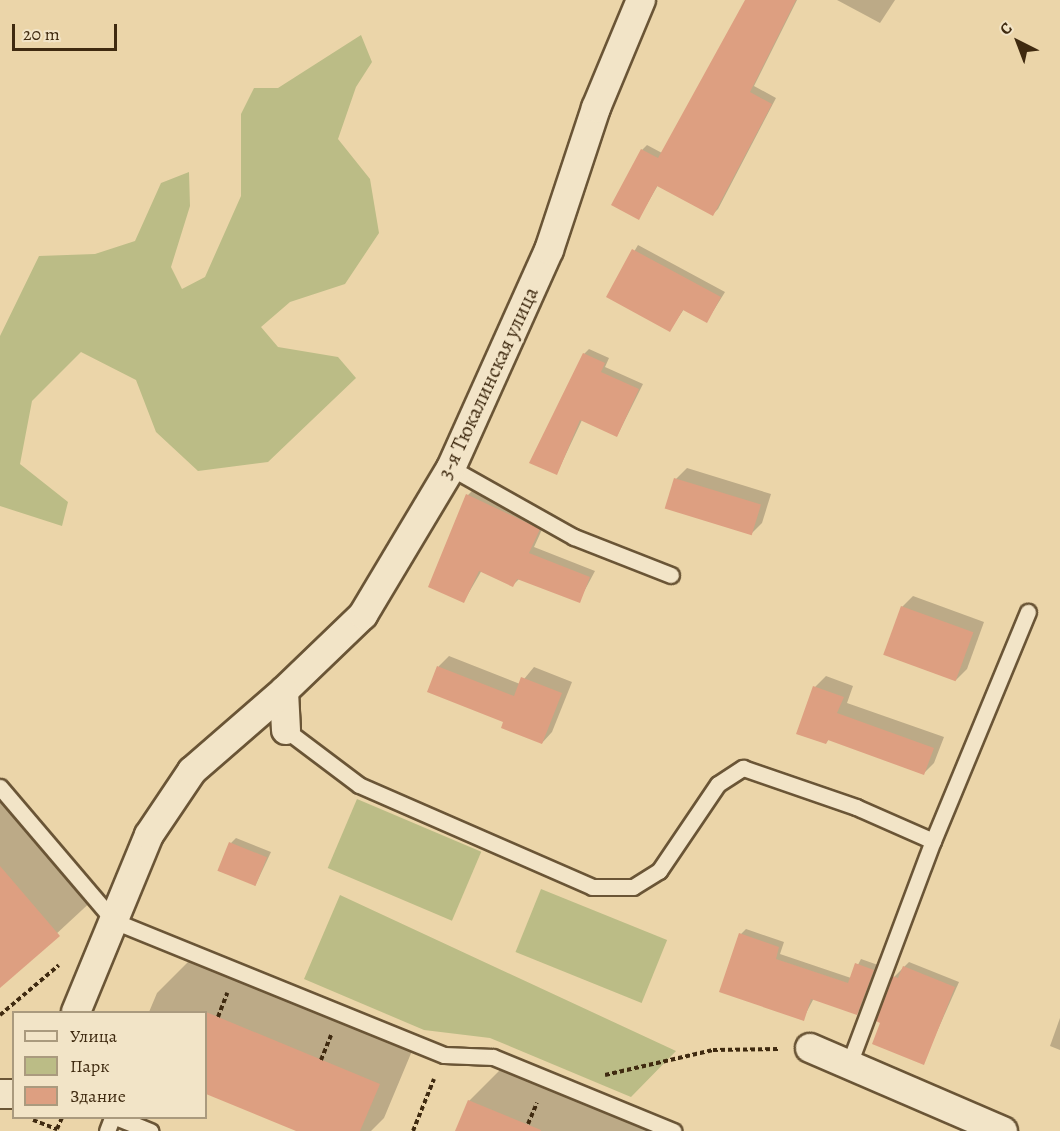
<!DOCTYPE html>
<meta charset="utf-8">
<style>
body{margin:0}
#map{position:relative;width:1060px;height:1131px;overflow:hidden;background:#ebd5a9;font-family:Alegreya,serif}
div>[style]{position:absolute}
.green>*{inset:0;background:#bbbc86;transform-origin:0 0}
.shadow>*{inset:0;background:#0003}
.building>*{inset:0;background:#dd9f81;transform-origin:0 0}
.path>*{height:4px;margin-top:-2px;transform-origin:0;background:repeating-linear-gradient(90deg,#3f2a10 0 4.5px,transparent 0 7.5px)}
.roads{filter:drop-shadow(2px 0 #6a5536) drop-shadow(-2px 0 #6a5536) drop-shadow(0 2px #6a5536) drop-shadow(0 -2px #6a5536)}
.lane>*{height:15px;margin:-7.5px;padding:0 7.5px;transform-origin:7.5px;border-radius:7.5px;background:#f2e4c7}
.street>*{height:28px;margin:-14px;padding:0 14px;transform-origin:14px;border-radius:14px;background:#f2e4c7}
span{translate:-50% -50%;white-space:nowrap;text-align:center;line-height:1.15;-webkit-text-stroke:5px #f2e4c7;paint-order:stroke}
.street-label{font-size:21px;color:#3f2a10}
.legend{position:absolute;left:12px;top:1011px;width:195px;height:108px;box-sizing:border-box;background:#f2e4c7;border:2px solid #aa9a7e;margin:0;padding:8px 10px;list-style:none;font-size:18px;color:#3f2a10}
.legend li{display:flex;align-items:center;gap:12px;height:30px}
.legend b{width:30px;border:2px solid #aa9a7e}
.north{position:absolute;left:988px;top:12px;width:60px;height:60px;-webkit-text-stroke:4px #f2e4c7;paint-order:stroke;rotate:318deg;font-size:16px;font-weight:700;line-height:24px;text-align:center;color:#3f2a10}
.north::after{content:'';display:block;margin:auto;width:21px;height:27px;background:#3f2a10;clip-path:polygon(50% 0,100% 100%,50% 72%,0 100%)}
.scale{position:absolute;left:12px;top:24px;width:105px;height:27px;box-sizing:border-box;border:3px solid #3f2a10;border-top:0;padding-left:8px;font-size:18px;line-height:21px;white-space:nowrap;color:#3f2a10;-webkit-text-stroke:4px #f2e4c7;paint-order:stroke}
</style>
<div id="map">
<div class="green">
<div style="clip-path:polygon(361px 35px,372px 62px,356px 87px,338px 139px,370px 179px,379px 233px,345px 284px,290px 302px,261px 327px,278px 347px,338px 357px,356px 378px,268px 462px,198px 471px,156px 432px,136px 380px,81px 352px,32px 401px,20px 464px,68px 502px,62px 526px,0 506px,0 336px,39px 256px,95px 254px,135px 241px,161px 183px,189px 172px,190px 206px,171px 267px,182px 289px,205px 277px,241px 196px,241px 114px,254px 88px,278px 88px)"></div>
<div style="left:357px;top:799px;width:135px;height:75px;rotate:23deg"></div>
<div style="left:541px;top:889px;width:136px;height:68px;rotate:22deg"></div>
<div style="clip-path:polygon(340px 895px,676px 1051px,631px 1097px,490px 1038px,424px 1030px,304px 979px)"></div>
</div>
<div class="shadow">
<div style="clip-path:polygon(764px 0,797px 0,754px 86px,776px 98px,718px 209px,713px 214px,658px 185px,639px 218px,642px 150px,647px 145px,662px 153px)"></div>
<div style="clip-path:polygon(837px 0,895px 0,880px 23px)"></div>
<div style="clip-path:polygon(638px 245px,725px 292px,707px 321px,684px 309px,670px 330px,608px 296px)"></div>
<div style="clip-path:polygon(589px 349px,609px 358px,605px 367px,643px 384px,617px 436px,582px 420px,557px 473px,584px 354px)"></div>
<div style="clip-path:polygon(687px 468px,771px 494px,762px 523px,751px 534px,676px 479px)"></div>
<div style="clip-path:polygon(474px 489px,545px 523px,534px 547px,595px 571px,579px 601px,520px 578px,513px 585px,482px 570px,464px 601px,468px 495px)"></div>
<div style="clip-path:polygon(913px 596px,984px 622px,967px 669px,956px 680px,902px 607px)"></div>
<div style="clip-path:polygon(449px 656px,520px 684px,534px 667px,572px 682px,552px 732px,542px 743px,505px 721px,429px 691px,439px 666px)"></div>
<div style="clip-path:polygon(826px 676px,853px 686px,847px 703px,944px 737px,934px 763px,923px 774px,829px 739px,826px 743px,815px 687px)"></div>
<div style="clip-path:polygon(0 788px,95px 898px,0 986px)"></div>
<div style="clip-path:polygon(236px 838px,271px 852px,255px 886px,231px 843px)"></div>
<div style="clip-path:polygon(746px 929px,784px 942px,780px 954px,851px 978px,861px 959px,878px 965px,862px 1008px,857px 1013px,814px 998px,803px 1019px,741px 934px)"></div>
<div style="clip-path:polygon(190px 960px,412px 1051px,384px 1118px,371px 1131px,300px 1131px,206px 1092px,206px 1012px,149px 1012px,157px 993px)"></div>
<div style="clip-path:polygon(909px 962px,959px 982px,923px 1063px,882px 1022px,894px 977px)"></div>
<div style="clip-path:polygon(1060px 1018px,1060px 1050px,1050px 1046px)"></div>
<div style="clip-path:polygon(502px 1068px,656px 1131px,457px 1131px,469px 1101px)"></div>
</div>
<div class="building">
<div style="clip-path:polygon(745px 0,796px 0,750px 92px,772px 104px,713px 216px,657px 186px,639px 220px,611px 205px,641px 149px,658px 158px)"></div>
<div style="clip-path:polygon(632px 249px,721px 297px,707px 323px,683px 310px,670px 332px,606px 297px)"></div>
<div style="clip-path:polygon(583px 353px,605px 363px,601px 372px,639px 389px,617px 437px,580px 420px,557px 475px,529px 463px)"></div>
<div style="left:674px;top:478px;width:91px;height:32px;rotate:17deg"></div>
<div style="clip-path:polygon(466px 494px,540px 529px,529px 553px,590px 577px,580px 603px,517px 579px,513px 587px,479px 571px,464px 603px,428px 587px)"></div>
<div style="left:901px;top:606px;width:77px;height:52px;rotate:20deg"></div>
<div style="clip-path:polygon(437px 666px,514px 696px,521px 677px,562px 693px,542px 744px,501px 728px,503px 722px,427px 692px)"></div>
<div style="clip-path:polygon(813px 686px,844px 697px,837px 713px,934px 748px,924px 775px,828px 740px,826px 744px,796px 734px)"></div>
<div style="left:229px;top:842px;width:41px;height:31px;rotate:22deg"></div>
<div style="clip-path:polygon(0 866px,60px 936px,0 988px)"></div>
<div style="clip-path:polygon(739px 933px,779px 947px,776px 959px,848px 983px,855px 963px,874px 970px,857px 1015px,811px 999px,804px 1021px,719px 992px)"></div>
<div style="clip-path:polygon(903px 966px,955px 987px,924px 1065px,872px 1044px,880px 1023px,876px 1021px,892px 976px,898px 978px)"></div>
<div style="clip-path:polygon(206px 1012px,380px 1084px,360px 1131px,296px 1131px,206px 1094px)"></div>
<div style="clip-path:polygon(468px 1100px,541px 1130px,541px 1131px,455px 1131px)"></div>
</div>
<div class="path">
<div style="left:0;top:1015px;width:77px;rotate:-40.3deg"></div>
<div style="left:218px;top:1017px;width:26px;rotate:-69deg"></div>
<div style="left:321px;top:1060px;width:27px;rotate:-68deg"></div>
<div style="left:605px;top:1075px;width:111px;rotate:-13deg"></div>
<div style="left:713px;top:1050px;width:65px;rotate:-0.9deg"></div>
<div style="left:33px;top:1120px;width:26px;rotate:21deg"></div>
<div style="left:57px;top:1129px;width:12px;rotate:-66deg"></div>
<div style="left:528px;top:1124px;width:23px;rotate:-67deg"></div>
<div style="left:413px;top:1131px;width:56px;rotate:-68deg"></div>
</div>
<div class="roads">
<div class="lane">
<div style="left:451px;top:468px;width:141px;rotate:29.3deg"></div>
<div style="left:574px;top:537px;width:104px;rotate:21.4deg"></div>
<div style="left:286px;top:730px;width:91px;rotate:37deg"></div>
<div style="left:359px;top:785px;width:254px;rotate:23.6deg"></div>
<div style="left:592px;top:887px;width:41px"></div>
<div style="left:633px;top:887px;width:31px;rotate:-32deg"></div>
<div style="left:659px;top:871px;width:105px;rotate:-55.9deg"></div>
<div style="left:718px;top:784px;width:30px;rotate:-33deg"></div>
<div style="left:743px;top:768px;width:120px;rotate:19deg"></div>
<div style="left:856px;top:807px;width:84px;rotate:23.8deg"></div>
<div style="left:0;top:787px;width:176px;rotate:49.6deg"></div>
<div style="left:114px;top:921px;width:356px;rotate:22.1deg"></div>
<div style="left:444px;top:1055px;width:49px;rotate:2.3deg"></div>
<div style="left:493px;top:1057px;width:195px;rotate:22.3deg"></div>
<div style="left:849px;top:1064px;width:238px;rotate:-69.4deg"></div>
<div style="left:933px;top:841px;width:248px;rotate:-67.5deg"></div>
<div style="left:118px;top:1118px;width:35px;rotate:22deg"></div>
<div style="left:107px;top:1131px;width:14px;rotate:-69deg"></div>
</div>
<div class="street">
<div style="left:286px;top:730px;width:39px;rotate:-93deg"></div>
<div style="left:284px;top:691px;width:110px;rotate:-43.9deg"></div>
<div style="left:363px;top:615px;width:171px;rotate:-59.1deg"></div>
<div style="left:451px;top:468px;width:239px;rotate:-65.8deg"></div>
<div style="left:549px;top:250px;width:150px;rotate:-71.7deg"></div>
<div style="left:596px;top:108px;width:117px;rotate:-67.4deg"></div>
<div style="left:76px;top:1012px;width:191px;rotate:-67.6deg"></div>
<div style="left:149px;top:835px;width:77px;rotate:-56.1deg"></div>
<div style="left:192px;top:771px;width:122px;rotate:-41deg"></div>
<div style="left:810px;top:1048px;width:210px;rotate:23.3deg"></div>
<div style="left:0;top:1094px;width:14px"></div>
</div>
</div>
<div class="street-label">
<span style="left:488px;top:383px;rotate:-65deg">3-я Тюкалинская улица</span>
</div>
<ul class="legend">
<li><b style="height:8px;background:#f2e4c7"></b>Улица</li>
<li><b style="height:16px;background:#bbbc86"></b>Парк</li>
<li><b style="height:16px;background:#dd9f81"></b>Здание</li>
</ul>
<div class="north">С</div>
<div class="scale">20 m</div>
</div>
